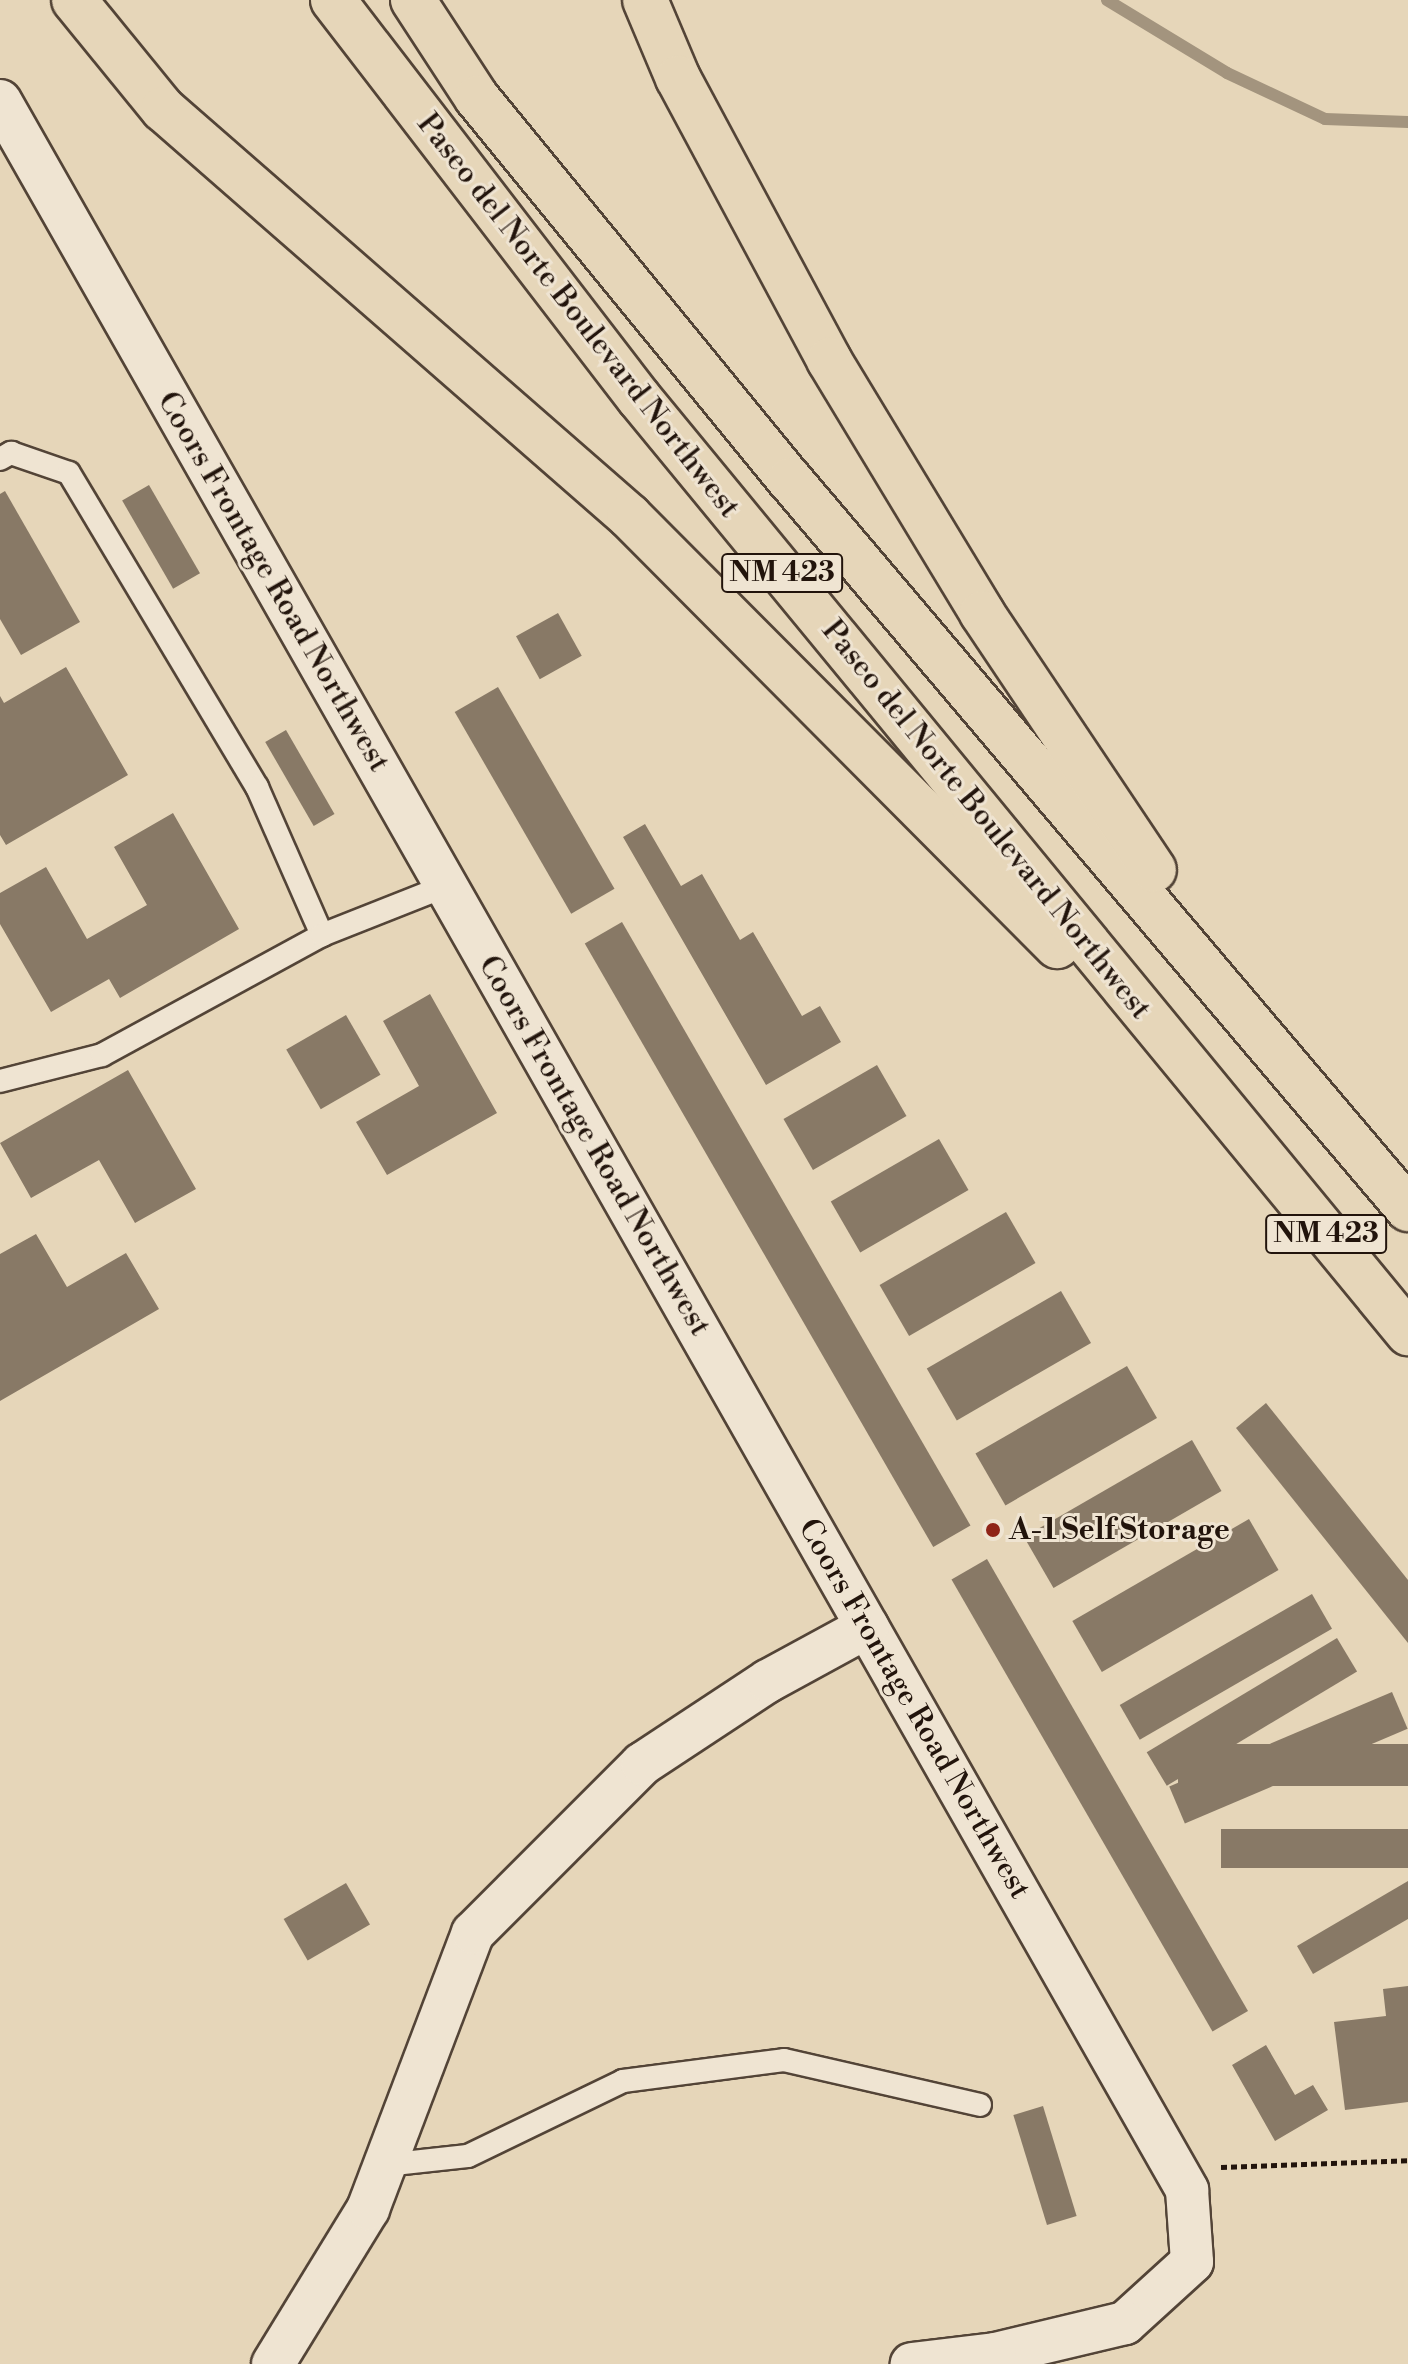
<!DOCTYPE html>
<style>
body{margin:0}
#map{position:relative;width:1408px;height:2364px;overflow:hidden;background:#e6d6b9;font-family:"Libre Bodoni",serif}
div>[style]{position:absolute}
.stream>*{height:12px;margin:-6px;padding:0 6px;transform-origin:6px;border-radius:6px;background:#a3947e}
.building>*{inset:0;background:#887966;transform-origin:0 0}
.path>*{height:5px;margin-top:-2.5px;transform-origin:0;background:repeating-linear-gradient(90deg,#22140c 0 6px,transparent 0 10px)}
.roads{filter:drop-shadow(2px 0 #534437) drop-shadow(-2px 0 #534437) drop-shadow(0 2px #534437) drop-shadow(0 -2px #534437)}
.service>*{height:22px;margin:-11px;padding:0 11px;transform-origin:11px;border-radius:11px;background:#efe4d2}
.minor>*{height:42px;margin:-21px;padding:0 21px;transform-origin:21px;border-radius:21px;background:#efe4d2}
.motorway>*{height:44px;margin:-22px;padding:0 22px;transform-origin:22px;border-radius:22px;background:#e6d6b9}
.dots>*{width:22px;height:22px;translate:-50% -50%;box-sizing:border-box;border:4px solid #efe4d2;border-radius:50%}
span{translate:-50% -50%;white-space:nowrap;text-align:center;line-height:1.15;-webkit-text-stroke:6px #efe4d2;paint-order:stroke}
.shield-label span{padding:2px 6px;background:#efe4d2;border:2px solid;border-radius:6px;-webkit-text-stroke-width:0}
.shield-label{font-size:28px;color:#22140c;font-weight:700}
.street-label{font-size:30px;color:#22140c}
.poi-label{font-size:30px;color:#22140c;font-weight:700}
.left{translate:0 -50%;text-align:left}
</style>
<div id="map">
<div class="stream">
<div style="left:1107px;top:0;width:140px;rotate:31.3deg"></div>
<div style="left:1227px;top:73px;width:108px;rotate:25.1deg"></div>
<div style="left:1325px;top:119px;width:83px;rotate:2.1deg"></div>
</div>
<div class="building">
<div style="left:149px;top:485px;width:102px;height:31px;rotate:60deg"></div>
<div style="clip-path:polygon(5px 491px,80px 622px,21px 655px,0 619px,0 494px)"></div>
<div style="left:558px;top:613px;width:49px;height:48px;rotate:61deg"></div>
<div style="clip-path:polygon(66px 667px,128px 775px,6px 845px,0 835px,0 696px,4px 703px)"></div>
<div style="left:498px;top:687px;width:233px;height:50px;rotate:60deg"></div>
<div style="left:286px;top:730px;width:97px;height:24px;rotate:60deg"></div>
<div style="clip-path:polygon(173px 813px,239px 929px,120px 998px,109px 979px,51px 1012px,0 924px,0 893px,46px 867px,87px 939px,147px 905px,114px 847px)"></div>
<div style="clip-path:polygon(645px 824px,681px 886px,702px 874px,740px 940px,753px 932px,802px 1016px,820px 1006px,841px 1042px,766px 1085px,623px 837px)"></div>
<div style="left:622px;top:922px;width:697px;height:43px;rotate:60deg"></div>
<div style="clip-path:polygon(430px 994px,497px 1113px,387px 1175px,356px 1122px,419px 1086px,383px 1021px)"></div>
<div style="left:346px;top:1015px;width:69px;height:69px;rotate:60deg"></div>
<div style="left:877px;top:1065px;width:59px;height:108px;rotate:60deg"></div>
<div style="clip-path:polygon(128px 1070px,196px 1189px,135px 1223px,99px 1160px,31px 1198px,0 1143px)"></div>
<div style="left:939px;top:1139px;width:59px;height:125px;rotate:60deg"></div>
<div style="left:1006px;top:1212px;width:59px;height:146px;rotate:60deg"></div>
<div style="clip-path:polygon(36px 1234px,67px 1287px,126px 1253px,159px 1309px,0 1401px,0 1254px)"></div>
<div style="left:1061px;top:1291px;width:60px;height:155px;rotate:60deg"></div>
<div style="left:1127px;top:1366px;width:60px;height:175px;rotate:60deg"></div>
<div style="clip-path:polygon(1266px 1403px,1408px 1580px,1408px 1643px,1236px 1428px)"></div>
<div style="left:1192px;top:1440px;width:59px;height:194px;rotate:60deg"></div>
<div style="left:1249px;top:1519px;width:59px;height:204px;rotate:60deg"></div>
<div style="left:987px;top:1559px;width:522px;height:41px;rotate:60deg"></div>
<div style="left:1312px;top:1594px;width:40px;height:222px;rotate:60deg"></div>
<div style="left:1337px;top:1638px;width:39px;height:222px;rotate:59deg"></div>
<div style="left:1392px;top:1692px;width:40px;height:242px;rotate:67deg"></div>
<div style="left:1408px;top:1744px;width:42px;height:230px;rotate:90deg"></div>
<div style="left:1408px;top:1829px;width:39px;height:187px;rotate:90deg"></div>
<div style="clip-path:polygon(1408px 1881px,1408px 1919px,1313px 1974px,1297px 1946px)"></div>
<div style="left:346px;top:1883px;width:48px;height:72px;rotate:60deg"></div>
<div style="clip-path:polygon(1408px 1986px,1408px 2102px,1345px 2110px,1334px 2022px,1386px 2016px,1383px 1989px)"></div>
<div style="clip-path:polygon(1266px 2045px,1295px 2095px,1313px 2085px,1328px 2110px,1275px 2141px,1232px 2065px)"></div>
<div style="left:1043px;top:2106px;width:115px;height:31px;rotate:73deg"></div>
</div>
<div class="path">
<div style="left:1221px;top:2167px;width:187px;rotate:-2.1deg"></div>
</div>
<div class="roads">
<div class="service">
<div style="left:0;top:459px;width:13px;rotate:-29deg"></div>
<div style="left:11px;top:453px;width:61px;rotate:19deg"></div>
<div style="left:69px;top:473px;width:366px;rotate:59.1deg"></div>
<div style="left:257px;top:787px;width:162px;rotate:66.3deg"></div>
<div style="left:0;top:1081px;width:105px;rotate:-14.3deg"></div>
<div style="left:102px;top:1055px;width:251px;rotate:-28.6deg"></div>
<div style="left:322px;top:935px;width:133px;rotate:-21.6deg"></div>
<div style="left:385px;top:2165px;width:83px;rotate:-6.2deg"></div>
<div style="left:468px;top:2156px;width:172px;rotate:-25.8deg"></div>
<div style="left:623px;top:2081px;width:162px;rotate:-7.4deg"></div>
<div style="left:784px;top:2060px;width:201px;rotate:12.9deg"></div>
</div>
<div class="minor">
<div style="left:0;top:101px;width:2403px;rotate:60.39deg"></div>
<div style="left:1187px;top:2190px;width:72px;rotate:86deg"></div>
<div style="left:1192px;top:2262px;width:91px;rotate:137.7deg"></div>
<div style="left:1125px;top:2323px;width:134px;rotate:166.6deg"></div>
<div style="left:995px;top:2354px;width:84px;rotate:173.1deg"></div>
<div style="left:273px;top:2364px;width:182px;rotate:-58.5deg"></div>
<div style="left:368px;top:2209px;width:295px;rotate:-69.2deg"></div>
<div style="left:473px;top:1933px;width:239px;rotate:-45deg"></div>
<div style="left:642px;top:1764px;width:151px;rotate:-33.4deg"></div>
<div style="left:768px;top:1681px;width:113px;rotate:-28.6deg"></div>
</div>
<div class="motorway">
<div style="left:74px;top:0;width:141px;rotate:50.8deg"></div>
<div style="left:163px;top:109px;width:619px;rotate:41.13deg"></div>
<div style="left:629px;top:516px;width:607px;rotate:45.13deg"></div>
<div style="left:333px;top:0;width:502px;rotate:52.45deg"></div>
<div style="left:639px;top:398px;width:1211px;rotate:50.56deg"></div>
<div style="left:413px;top:0;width:117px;rotate:56.9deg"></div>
<div style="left:477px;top:98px;width:494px;rotate:50.7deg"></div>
<div style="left:790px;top:480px;width:956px;rotate:49.71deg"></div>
<div style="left:645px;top:0;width:85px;rotate:67.1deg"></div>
<div style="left:678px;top:78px;width:320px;rotate:61.8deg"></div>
<div style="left:829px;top:360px;width:296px;rotate:58.8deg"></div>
<div style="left:982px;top:613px;width:309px;rotate:56.2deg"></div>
</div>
</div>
<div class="dots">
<div style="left:993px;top:1530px;background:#8f2418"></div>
</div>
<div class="shield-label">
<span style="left:782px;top:573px">NM 423</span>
<span style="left:1326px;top:1234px">NM 423</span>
</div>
<div class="street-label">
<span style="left:578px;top:316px;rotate:52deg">Paseo del Norte Boulevard Northwest</span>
<span style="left:273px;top:582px;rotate:60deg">Coors Frontage Road Northwest</span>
<span style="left:986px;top:820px;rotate:51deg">Paseo del Norte Boulevard Northwest</span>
<span style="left:594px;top:1146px;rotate:60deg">Coors Frontage Road Northwest</span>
<span style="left:914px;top:1709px;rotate:60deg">Coors Frontage Road Northwest</span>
</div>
<div class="poi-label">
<span class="left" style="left:1009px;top:1530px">A-1 Self Storage</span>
</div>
</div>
